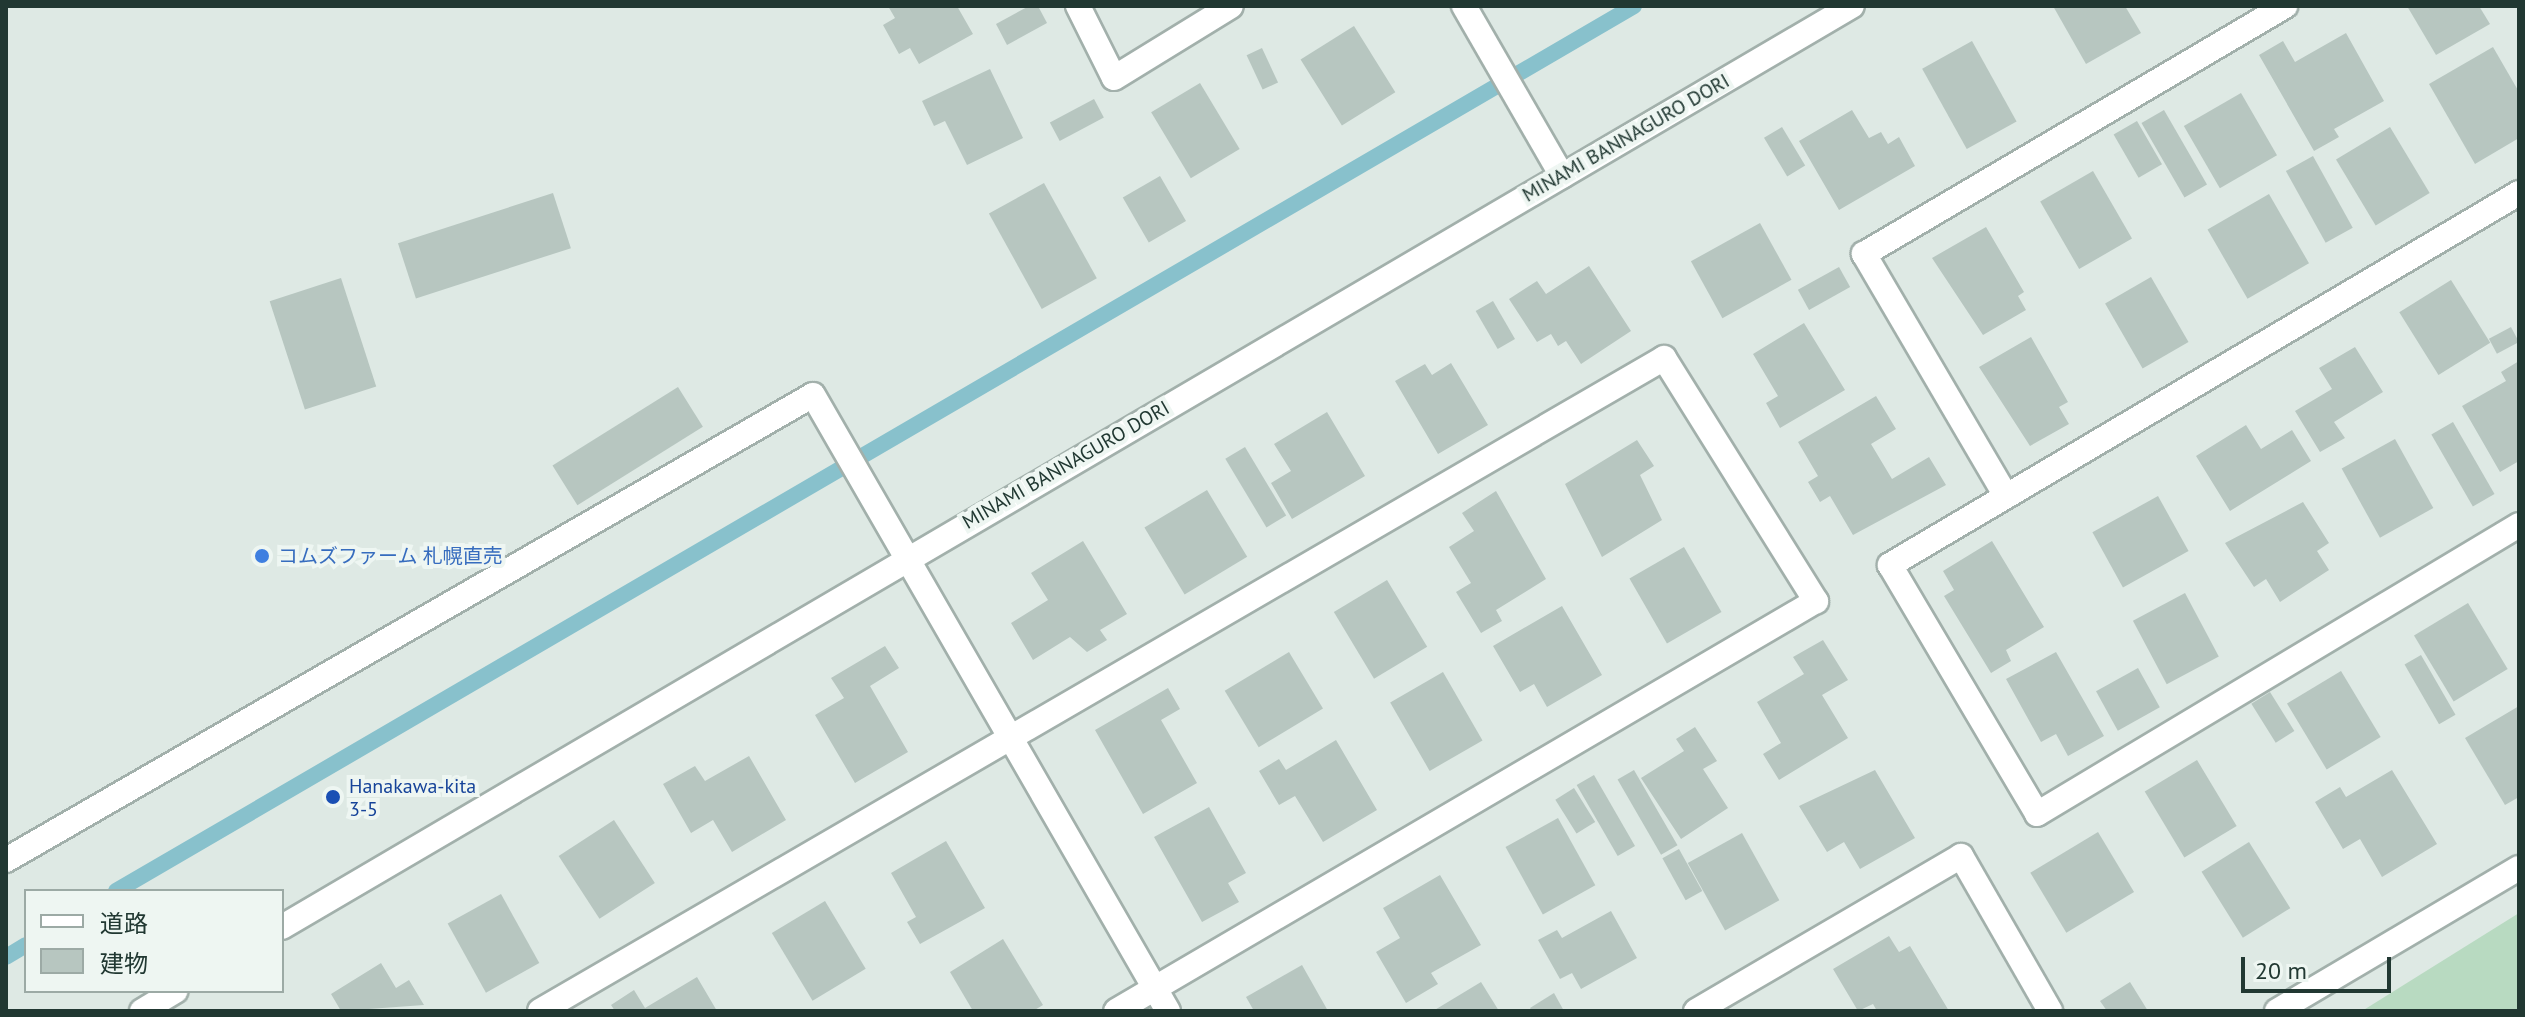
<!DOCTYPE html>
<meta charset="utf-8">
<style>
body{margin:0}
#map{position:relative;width:2525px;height:1017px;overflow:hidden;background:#dee9e4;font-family:"PT Sans","Noto Sans JP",sans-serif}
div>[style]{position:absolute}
.green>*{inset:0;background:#b8dac1}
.stream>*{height:16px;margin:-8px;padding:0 8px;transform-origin:8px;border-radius:8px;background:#88c1cc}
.building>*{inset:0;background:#b7c6c0;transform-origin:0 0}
.roads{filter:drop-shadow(2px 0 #a2b0ab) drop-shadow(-2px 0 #a2b0ab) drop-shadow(0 2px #a2b0ab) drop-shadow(0 -2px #a2b0ab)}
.minor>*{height:24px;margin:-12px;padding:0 12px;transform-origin:12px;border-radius:12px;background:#fff}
.tertiary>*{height:24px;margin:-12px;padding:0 12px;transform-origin:12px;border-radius:12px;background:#fff}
.dots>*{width:22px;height:22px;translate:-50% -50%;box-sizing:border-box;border:4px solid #eef6f2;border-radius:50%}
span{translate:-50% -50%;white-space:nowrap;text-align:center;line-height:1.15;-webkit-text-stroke:8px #eef6f2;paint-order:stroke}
.street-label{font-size:20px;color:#213832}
.shop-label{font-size:20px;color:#366cbe}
.left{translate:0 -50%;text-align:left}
.transit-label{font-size:20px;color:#164399}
.frame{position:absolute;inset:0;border:8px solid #213832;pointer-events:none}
.legend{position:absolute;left:24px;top:889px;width:260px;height:104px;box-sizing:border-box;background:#eef6f2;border:2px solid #9caaa5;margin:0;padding:10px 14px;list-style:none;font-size:24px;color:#213832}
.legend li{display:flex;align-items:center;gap:16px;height:40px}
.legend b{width:40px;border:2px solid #9caaa5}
.scale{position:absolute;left:2241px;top:957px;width:150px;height:36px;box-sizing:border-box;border:4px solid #213832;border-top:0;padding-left:10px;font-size:24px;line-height:28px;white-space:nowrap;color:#213832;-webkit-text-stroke:6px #eef6f2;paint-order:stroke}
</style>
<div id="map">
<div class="green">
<div style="clip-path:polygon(2519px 913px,2519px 1011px,2362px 1011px)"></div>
</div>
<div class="stream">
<div style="left:116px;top:891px;width:1757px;rotate:-30.24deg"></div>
<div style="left:6px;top:957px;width:23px;rotate:-31deg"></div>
</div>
<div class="building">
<div style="clip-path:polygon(888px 6px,957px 6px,973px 34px,919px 64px,910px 48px,899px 54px,883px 25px,895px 18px)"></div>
<div style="clip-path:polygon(1029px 6px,1038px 6px,1047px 23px,1007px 45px,996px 24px)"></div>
<div style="clip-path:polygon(2053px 6px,2125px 6px,2141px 33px,2086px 64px)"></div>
<div style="clip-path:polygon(2407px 6px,2479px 6px,2490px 24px,2436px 55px)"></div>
<div style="left:1354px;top:26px;width:78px;height:63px;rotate:58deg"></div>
<div style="clip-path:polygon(2346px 33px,2384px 101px,2334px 129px,2339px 137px,2314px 151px,2259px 55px,2283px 41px,2295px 62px)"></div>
<div style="left:1972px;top:41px;width:92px;height:57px;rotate:61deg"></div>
<div style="clip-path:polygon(2493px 47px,2519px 92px,2519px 138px,2475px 164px,2429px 84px)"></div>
<div style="left:1262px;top:48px;width:38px;height:17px;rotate:65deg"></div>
<div style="clip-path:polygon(990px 69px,1023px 138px,967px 165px,945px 121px,934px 126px,922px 101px)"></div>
<div style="left:1200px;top:83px;width:77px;height:57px;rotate:59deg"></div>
<div style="left:2241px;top:93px;width:72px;height:66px;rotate:60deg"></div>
<div style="left:1094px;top:99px;width:21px;height:50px;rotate:62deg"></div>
<div style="clip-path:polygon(1852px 110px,1869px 138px,1881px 132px,1888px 144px,1899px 137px,1915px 166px,1839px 210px,1799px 141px)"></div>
<div style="left:2164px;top:110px;width:86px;height:26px;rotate:60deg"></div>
<div style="left:2137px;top:121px;width:50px;height:27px;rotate:60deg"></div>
<div style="left:1782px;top:127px;width:45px;height:21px;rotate:59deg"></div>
<div style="left:2390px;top:127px;width:77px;height:63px;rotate:59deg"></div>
<div style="left:2313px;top:156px;width:82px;height:31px;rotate:61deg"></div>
<div style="left:2093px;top:171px;width:78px;height:61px;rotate:60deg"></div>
<div style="left:1160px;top:176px;width:52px;height:43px;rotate:60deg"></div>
<div style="left:1044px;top:183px;width:109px;height:63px;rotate:61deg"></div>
<div style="left:553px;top:193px;width:58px;height:163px;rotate:72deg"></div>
<div style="left:2269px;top:194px;width:80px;height:71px;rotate:60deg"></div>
<div style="left:1760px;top:223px;width:65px;height:79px;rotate:61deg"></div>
<div style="clip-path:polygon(1986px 227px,2024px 292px,2018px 296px,2026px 310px,1983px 335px,1932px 258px)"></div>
<div style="clip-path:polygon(1589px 266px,1631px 331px,1581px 364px,1566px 341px,1558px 346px,1551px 334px,1537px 342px,1509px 299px,1537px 281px,1546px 294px)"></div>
<div style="left:1839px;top:267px;width:23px;height:47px;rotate:61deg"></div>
<div style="left:2151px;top:277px;width:75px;height:53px;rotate:60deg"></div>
<div style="left:341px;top:278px;width:114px;height:75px;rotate:72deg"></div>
<div style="left:2451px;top:280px;width:74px;height:61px;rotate:58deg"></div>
<div style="left:1493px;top:301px;width:44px;height:20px;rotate:60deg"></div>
<div style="clip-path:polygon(1804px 323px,1845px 390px,1780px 428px,1766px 403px,1778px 396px,1753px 354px)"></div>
<div style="left:2511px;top:327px;width:17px;height:25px;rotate:62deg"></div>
<div style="clip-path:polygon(2031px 337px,2068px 402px,2059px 407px,2069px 424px,2030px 446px,1979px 367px)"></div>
<div style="clip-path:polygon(2355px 347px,2383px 392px,2334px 422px,2345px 438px,2320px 452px,2295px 411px,2332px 389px,2319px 368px)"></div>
<div style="clip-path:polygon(2519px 361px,2519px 461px,2500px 472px,2462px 406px,2506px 381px,2501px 372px)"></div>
<div style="clip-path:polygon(1451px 363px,1488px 425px,1438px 454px,1395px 381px,1425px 364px,1432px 375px)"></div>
<div style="left:678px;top:387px;width:47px;height:148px;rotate:58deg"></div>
<div style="clip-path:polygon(1876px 396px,1896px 429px,1871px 444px,1892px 479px,1929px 457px,1946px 485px,1853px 535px,1830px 496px,1820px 502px,1808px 482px,1818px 476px,1798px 442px)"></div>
<div style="clip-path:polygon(1327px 412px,1365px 476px,1292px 519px,1271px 483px,1291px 471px,1274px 444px)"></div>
<div style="left:2453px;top:422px;width:83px;height:25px;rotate:60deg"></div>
<div style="clip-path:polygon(2246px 425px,2261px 449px,2292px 430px,2311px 461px,2230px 511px,2196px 456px)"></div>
<div style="left:2395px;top:439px;width:79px;height:61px;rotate:61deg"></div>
<div style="clip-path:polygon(1637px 440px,1654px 466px,1640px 475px,1662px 520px,1602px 557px,1565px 484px)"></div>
<div style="left:1245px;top:447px;width:80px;height:23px;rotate:59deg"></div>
<div style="left:1207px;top:490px;width:78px;height:73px;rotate:59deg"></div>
<div style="clip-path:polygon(1496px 491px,1546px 579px,1496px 610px,1502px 621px,1481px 633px,1456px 592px,1471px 583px,1449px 547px,1474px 531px,1462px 513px)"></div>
<div style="left:2158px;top:496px;width:63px;height:75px;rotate:61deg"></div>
<div style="clip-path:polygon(2303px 502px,2329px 543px,2317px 551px,2329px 570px,2280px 602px,2266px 579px,2254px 587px,2225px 543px)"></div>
<div style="clip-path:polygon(1083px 541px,1127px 614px,1100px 630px,1107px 640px,1087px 652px,1070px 637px,1033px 660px,1011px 623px,1048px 600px,1031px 573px)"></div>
<div style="clip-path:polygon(1992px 541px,2044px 627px,2006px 650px,2011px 661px,1991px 673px,1944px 596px,1954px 590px,1943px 571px)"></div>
<div style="left:1684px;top:547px;width:75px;height:63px;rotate:60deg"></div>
<div style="left:1387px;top:580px;width:78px;height:62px;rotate:59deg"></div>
<div style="left:2185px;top:593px;width:72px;height:59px;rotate:62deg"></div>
<div style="left:2468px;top:603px;width:77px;height:63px;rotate:59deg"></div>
<div style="clip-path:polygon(1562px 606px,1602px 675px,1547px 707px,1534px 684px,1520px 692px,1493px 646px)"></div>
<div style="clip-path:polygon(1823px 640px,1848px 680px,1822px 695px,1848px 738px,1779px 780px,1763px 754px,1781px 743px,1757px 702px,1804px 674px,1793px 657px)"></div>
<div style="clip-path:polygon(885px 646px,899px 668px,870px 686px,908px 752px,855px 783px,815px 715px,844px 698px,831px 678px)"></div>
<div style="left:1289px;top:652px;width:66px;height:75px;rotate:59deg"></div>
<div style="clip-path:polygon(2056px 652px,2104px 736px,2068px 756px,2056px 734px,2041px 742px,2006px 679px)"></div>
<div style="left:2421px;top:655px;width:69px;height:19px;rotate:60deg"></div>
<div style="left:2138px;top:668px;width:45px;height:48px;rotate:61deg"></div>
<div style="left:2341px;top:671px;width:77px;height:63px;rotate:59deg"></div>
<div style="left:1443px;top:672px;width:79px;height:61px;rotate:60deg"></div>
<div style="clip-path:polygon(1168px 688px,1180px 709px,1161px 720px,1197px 783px,1143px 814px,1095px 730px)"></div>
<div style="left:2270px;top:692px;width:46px;height:22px;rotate:58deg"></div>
<div style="clip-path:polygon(2519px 706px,2519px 797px,2505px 805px,2465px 738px)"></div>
<div style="clip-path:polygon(1695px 727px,1717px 761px,1703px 769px,1728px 808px,1681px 839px,1641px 778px,1684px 751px,1676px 739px)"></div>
<div style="clip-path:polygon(1336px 740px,1377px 810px,1323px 842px,1295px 796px,1279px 805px,1259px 771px,1279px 759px,1286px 770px)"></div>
<div style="clip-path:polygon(749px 756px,786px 820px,732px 852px,713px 820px,691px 833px,663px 784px,695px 766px,705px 781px)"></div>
<div style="left:2197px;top:760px;width:77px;height:61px;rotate:59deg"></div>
<div style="left:1634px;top:770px;width:87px;height:19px;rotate:60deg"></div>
<div style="clip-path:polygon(1875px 770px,1915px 838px,1860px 869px,1844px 842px,1827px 852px,1799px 806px)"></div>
<div style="clip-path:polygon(2392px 770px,2437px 844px,2382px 877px,2360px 839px,2343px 849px,2315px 802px,2340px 787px,2346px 797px)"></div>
<div style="left:1594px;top:775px;width:82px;height:20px;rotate:60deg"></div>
<div style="left:1574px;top:788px;width:40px;height:22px;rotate:58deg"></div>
<div style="clip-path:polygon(1209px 807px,1246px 873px,1228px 883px,1239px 902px,1202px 922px,1154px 837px)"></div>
<div style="left:1558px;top:818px;width:77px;height:60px;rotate:61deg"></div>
<div style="left:614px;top:820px;width:75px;height:66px;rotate:57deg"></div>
<div style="left:2098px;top:832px;width:70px;height:79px;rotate:59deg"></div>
<div style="left:1742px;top:833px;width:77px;height:62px;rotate:61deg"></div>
<div style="clip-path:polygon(946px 841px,985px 908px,920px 944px,907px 922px,916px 917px,891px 873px)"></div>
<div style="left:2249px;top:842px;width:78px;height:56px;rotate:58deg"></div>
<div style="left:1679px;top:849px;width:48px;height:19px;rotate:61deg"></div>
<div style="clip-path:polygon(1440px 875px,1481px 945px,1431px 973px,1438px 984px,1406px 1003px,1376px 952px,1400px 938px,1383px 908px)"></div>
<div style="left:501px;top:894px;width:79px;height:61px;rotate:61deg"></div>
<div style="left:825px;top:901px;width:79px;height:62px;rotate:59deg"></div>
<div style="clip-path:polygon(1611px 911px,1637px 958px,1581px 989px,1572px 973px,1560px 979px,1538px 940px,1557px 930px,1562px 938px)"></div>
<div style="clip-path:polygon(1889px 936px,1899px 952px,1910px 946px,1949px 1011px,1877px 1011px,1873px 1004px,1858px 1011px,1833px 969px)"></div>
<div style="clip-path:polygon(1003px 939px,1043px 1005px,1033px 1011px,973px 1011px,950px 972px)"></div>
<div style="clip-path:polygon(381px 963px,396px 988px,409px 980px,424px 1005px,341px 1011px,331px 994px)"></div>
<div style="clip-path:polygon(1302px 965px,1328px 1011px,1254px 1011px,1246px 997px)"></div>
<div style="clip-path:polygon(697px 977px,717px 1011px,615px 1011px,611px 1005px,634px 990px,645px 1008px)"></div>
<div style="clip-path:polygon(1481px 982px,1499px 1011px,1433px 1011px)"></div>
<div style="clip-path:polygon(2130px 982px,2148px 1011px,2107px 1011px,2100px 1001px)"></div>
<div style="clip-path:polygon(1554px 993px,1564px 1011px,1532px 1011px,1530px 1008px)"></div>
</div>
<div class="roads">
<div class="minor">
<div style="left:1078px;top:6px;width:80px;rotate:63.4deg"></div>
<div style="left:1114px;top:78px;width:137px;rotate:-31.6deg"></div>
<div style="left:1464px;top:6px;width:196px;rotate:60deg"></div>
<div style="left:2519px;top:193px;width:731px;rotate:149.4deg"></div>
<div style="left:1890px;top:565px;width:289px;rotate:59.4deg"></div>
<div style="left:2037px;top:814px;width:562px;rotate:-30.95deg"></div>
<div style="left:2006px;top:496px;width:281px;rotate:-120.4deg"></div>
<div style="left:1864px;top:254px;width:489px;rotate:-30.5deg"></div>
<div style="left:6px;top:860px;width:931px;rotate:-29.95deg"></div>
<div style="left:813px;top:395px;width:711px;rotate:60.05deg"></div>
<div style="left:540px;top:1011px;width:1300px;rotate:-30.15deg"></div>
<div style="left:1664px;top:358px;width:287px;rotate:58deg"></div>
<div style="left:1816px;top:601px;width:811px;rotate:149.64deg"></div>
<div style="left:1696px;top:1011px;width:307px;rotate:-30.3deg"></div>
<div style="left:1961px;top:856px;width:179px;rotate:60.1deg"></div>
<div style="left:2277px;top:1011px;width:281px;rotate:-30.6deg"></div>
</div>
<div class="tertiary">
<div style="left:282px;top:927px;width:1820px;rotate:-30.4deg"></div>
<div style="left:142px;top:1011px;width:39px;rotate:-31deg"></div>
</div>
</div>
<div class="dots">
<div style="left:262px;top:556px;background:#3f7fe0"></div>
<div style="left:333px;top:797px;background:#1a4fb4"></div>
</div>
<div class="street-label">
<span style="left:1626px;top:138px;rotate:-30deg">MINAMI BANNAGURO DORI</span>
<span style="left:1066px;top:465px;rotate:-30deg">MINAMI BANNAGURO DORI</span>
</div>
<div class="shop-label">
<span class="left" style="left:278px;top:556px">コムズファーム 札幌直売</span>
</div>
<div class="transit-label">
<span class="left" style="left:349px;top:798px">Hanakawa-kita<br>3-5</span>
</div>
<div class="frame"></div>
<ul class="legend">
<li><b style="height:10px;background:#fff"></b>道路</li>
<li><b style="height:22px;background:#b7c6c0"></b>建物</li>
</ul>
<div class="scale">20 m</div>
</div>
